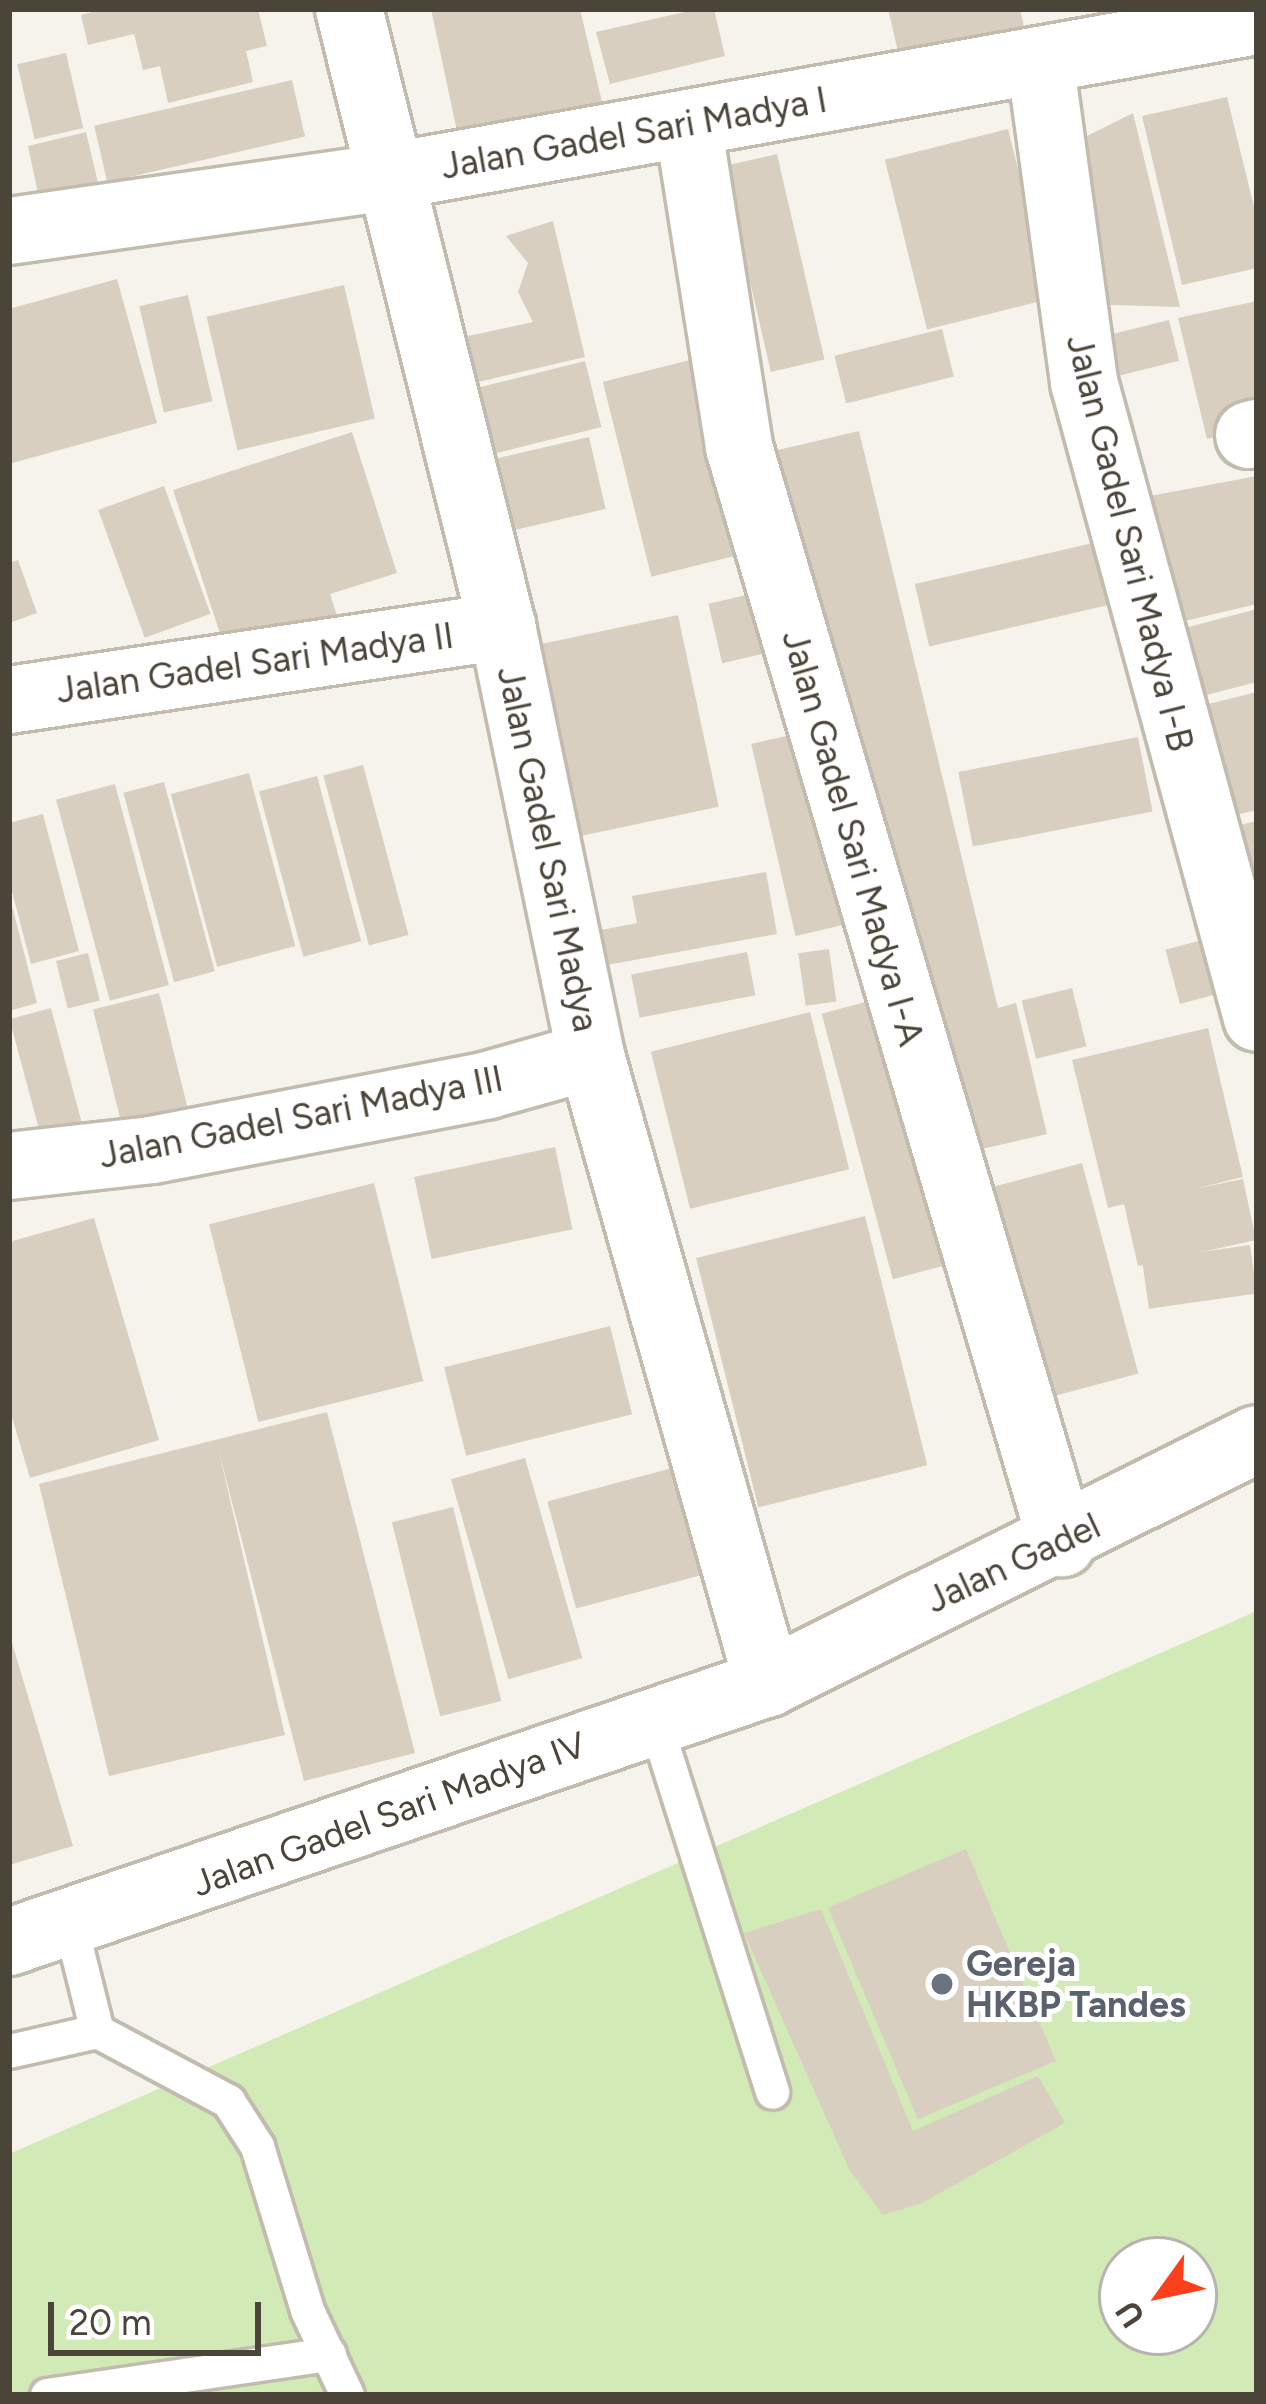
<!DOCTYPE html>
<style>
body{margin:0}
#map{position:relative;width:1266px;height:2404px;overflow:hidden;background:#f6f3ec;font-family:Figtree,sans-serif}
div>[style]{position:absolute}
.green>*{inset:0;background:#d2eab5}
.building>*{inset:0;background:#d8cfc1;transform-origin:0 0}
.roads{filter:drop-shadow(3px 0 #c2bbae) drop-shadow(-3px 0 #c2bbae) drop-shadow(0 3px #c2bbae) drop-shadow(0 -3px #c2bbae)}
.lane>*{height:33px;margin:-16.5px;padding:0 16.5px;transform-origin:16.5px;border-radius:16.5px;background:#fff}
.street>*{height:66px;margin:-33px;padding:0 33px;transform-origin:33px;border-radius:33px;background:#fff}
.dots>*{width:33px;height:33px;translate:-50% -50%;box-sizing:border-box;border:6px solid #fff;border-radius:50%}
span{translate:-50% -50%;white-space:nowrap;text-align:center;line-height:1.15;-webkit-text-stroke:10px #fff;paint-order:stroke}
.street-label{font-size:36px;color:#4b4439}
.worship-label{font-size:36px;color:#5b616d;font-weight:700}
.left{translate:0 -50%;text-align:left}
.frame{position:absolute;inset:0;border:12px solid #4b4439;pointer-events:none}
.north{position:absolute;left:1098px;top:2236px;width:120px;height:120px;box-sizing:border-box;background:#fff;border:3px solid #b7b4b0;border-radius:50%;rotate:237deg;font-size:33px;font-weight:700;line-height:48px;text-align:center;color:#4b4439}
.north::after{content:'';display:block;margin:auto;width:42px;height:54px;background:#fc3f1d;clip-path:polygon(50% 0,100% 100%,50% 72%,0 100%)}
.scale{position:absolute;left:48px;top:2302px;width:213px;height:54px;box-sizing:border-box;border:6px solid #4b4439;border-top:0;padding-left:15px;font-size:36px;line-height:42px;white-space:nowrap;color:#4b4439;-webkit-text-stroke:9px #fff;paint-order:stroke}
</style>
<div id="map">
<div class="green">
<div style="clip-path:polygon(evenodd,1257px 1611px,1257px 2395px,9px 2395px,9px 2154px,1257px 1611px,1122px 2260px,1194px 2260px,1194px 2332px,1122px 2332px,1122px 2260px)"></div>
</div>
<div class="building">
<div style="clip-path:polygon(104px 9px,258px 9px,267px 46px,246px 51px,253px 82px,168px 103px,160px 66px,143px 70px,134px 34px,88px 45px,81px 15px)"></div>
<div style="clip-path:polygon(431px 9px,580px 9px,602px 102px,458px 136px)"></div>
<div style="clip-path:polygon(698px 9px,714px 9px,725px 56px,610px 84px,596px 32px)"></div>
<div style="clip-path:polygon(888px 9px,1020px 9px,1025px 31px,900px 60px)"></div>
<div style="left:66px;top:53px;width:77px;height:50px;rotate:77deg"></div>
<div style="left:292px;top:80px;width:58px;height:203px;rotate:77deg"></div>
<div style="clip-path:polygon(1227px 97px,1257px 219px,1257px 268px,1182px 285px,1142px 116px)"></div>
<div style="clip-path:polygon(1133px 113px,1180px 307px,1110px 305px,1079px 140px)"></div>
<div style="left:1008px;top:129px;width:175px;height:127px;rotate:76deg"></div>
<div style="clip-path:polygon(86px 132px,100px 191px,56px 202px,53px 189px,38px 193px,28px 146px)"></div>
<div style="left:777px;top:154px;width:211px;height:55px;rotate:77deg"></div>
<div style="clip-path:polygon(553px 221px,585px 357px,478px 382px,468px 336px,533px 322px,518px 292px,528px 263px,506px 236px)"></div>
<div style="clip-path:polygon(117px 279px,157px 423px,9px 464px,9px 309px)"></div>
<div style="left:344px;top:285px;width:137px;height:141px;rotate:77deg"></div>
<div style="left:188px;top:295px;width:109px;height:50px;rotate:77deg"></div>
<div style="clip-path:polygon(1257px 301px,1257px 427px,1207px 439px,1178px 318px)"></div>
<div style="left:1169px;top:320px;width:42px;height:84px;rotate:76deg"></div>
<div style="left:942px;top:329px;width:49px;height:111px;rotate:76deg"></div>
<div style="left:694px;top:359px;width:201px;height:94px;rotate:76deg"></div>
<div style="left:585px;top:361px;width:68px;height:116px;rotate:76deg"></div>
<div style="clip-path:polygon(859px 431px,998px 1008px,1016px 1003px,1047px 1134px,960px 1154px,761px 454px)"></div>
<div style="clip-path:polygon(352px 432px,397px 573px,330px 594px,339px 622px,228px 658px,173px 490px)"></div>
<div style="left:589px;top:437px;width:74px;height:100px;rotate:77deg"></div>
<div style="clip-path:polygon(1257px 476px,1257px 604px,1168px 625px,1139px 498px)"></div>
<div style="left:164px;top:486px;width:136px;height:70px;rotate:70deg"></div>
<div style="left:1097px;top:542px;width:64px;height:187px;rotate:77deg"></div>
<div style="clip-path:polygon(18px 560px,37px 613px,9px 623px,9px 563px)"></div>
<div style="left:764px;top:591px;width:61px;height:57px;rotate:77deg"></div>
<div style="clip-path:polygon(1257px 609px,1257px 682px,1179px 702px,1162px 634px)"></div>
<div style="left:678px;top:615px;width:196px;height:147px;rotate:78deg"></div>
<div style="clip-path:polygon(1257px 692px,1257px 810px,1211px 821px,1184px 710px)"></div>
<div style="left:799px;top:733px;width:197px;height:49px;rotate:77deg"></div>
<div style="left:1138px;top:737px;width:76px;height:183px;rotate:79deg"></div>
<div style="left:363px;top:765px;width:176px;height:41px;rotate:75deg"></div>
<div style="left:249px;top:773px;width:179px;height:81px;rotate:75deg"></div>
<div style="left:317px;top:776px;width:171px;height:60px;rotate:75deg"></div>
<div style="left:164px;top:782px;width:196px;height:42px;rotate:75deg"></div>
<div style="left:115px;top:784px;width:208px;height:61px;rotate:75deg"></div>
<div style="clip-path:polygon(43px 814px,79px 951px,31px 964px,9px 880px,9px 823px)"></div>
<div style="clip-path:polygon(1257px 821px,1257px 924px,1231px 827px)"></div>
<div style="clip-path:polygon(766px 872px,777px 934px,607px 965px,601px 930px,637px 923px,632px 896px)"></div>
<div style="clip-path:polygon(11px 902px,37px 1003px,9px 1011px,9px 903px)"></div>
<div style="left:1206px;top:939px;width:56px;height:42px;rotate:75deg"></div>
<div style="left:829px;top:949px;width:53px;height:31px;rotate:82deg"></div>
<div style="left:747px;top:952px;width:44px;height:118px;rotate:79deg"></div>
<div style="left:88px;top:953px;width:49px;height:33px;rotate:76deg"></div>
<div style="left:1072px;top:988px;width:60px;height:52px;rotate:76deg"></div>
<div style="left:159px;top:993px;width:133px;height:68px;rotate:76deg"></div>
<div style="left:895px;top:994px;width:275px;height:76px;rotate:75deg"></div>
<div style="left:51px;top:1008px;width:140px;height:43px;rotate:75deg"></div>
<div style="left:810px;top:1012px;width:162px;height:164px;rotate:76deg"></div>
<div style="clip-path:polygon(1208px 1028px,1243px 1177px,1194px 1189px,1243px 1179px,1256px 1240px,1138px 1266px,1124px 1204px,1108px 1208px,1072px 1060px)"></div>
<div style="left:555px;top:1147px;width:84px;height:144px;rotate:78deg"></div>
<div style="left:1082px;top:1163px;width:218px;height:91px;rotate:75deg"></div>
<div style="left:374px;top:1183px;width:204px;height:170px;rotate:76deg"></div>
<div style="left:865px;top:1216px;width:257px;height:174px;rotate:76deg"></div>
<div style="clip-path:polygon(94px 1218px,159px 1440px,30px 1478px,9px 1407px,9px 1242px)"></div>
<div style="left:1250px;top:1245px;width:49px;height:109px;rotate:82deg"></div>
<div style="left:610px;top:1326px;width:91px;height:171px;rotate:76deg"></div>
<div style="clip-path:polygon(327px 1412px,415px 1753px,304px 1781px,218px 1448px,285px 1735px,109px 1776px,39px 1484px)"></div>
<div style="left:525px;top:1458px;width:208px;height:77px;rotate:74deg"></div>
<div style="left:672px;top:1468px;width:111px;height:129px;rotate:75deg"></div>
<div style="left:453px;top:1507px;width:200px;height:63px;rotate:76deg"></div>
<div style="clip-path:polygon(9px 1633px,73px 1846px,9px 1865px)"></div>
<div style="left:966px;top:1849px;width:230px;height:150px;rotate:67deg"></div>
<div style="clip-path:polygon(821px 1909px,913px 2131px,1038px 2076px,1065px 2123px,922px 2203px,883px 2215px,850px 2171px,744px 1933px)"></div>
</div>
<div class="roads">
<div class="lane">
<div style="left:654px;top:1719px;width:391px;rotate:72.4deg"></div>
<div style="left:70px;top:1923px;width:111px;rotate:76deg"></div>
<div style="left:9px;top:2051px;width:90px;rotate:-12.8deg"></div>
<div style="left:97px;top:2031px;width:149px;rotate:28.1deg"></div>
<div style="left:228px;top:2101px;width:54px;rotate:57.2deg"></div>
<div style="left:257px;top:2146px;width:171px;rotate:73deg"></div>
<div style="left:307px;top:2310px;width:94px;rotate:64.8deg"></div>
<div style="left:47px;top:2395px;width:285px;rotate:-8.3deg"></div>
</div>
<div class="street">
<div style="left:349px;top:9px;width:636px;rotate:76.07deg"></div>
<div style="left:502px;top:626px;width:439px;rotate:78.3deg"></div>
<div style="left:591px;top:1056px;width:652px;rotate:74.24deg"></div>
<div style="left:1040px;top:60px;width:325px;rotate:82.2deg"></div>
<div style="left:1084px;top:382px;width:659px;rotate:74.78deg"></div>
<div style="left:688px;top:124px;width:327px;rotate:81deg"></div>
<div style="left:739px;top:447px;width:1143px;rotate:73.58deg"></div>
<div style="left:9px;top:231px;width:382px;rotate:-8.1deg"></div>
<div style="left:387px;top:177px;width:884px;rotate:-10.17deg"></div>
<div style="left:1249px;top:435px;width:8px;rotate:-14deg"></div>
<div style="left:9px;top:700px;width:499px;rotate:-8.5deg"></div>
<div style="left:9px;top:1166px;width:144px;rotate:-6.4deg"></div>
<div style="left:152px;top:1150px;width:342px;rotate:-10.9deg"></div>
<div style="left:488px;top:1085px;width:107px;rotate:-15.7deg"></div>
<div style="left:9px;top:1942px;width:802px;rotate:-18.84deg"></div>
<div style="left:768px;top:1683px;width:546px;rotate:-26.52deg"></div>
</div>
</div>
<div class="dots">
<div style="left:942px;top:1984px;background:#6b7280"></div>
</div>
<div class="street-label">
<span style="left:634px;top:133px;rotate:-10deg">Jalan Gadel Sari Madya I</span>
<span style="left:1130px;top:543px;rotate:76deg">Jalan Gadel Sari Madya I-B</span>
<span style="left:255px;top:663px;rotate:-8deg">Jalan Gadel Sari Madya II</span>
<span style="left:853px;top:838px;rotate:74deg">Jalan Gadel Sari Madya I-A</span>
<span style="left:548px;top:849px;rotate:78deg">Jalan Gadel Sari Madya</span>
<span style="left:301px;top:1117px;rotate:-11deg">Jalan Gadel Sari Madya III</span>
<span style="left:1013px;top:1563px;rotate:-25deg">Jalan Gadel</span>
<span style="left:389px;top:1814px;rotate:-20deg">Jalan Gadel Sari Madya IV</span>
</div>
<div class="worship-label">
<span class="left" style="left:966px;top:1984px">Gereja<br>HKBP Tandes</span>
</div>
<div class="frame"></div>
<div class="north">U</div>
<div class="scale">20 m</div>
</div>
